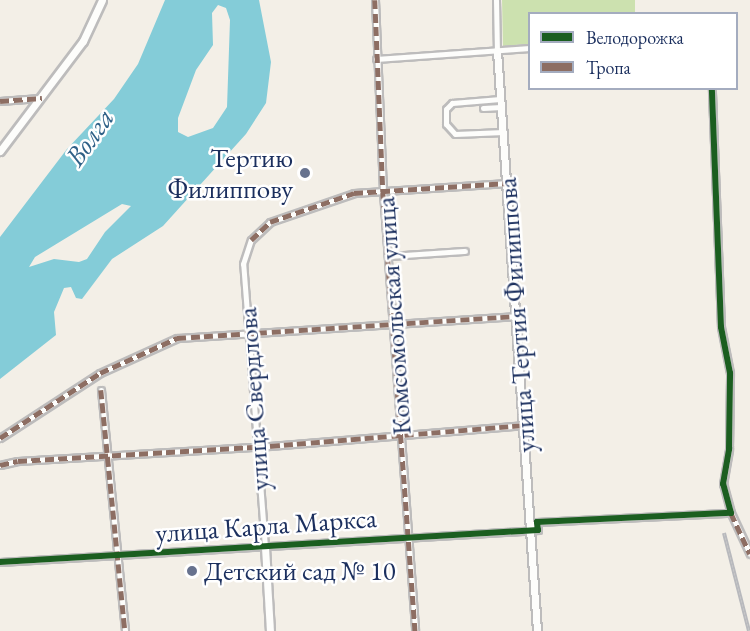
<!DOCTYPE html>
<meta charset="utf-8">
<style>
body{margin:0}
#map{position:relative;width:750px;height:631px;overflow:hidden;background:#f3efe7;font-family:"EB Garamond",serif}
div>[style]{position:absolute}
.green>*{inset:0;background:#cce1af}
.water>*{inset:0;background:#84ccd8}
.roads{filter:drop-shadow(2px 0 #bdbcbc) drop-shadow(-2px 0 #bdbcbc) drop-shadow(0 2px #bdbcbc) drop-shadow(0 -2px #bdbcbc)}
.minor>*{height:5px;margin:-2.5px;padding:0 2.5px;transform-origin:2.5px;border-radius:2.5px;background:#fdfdfb}
.tertiary>*{height:7px;margin:-3.5px;padding:0 3.5px;transform-origin:3.5px;border-radius:3.5px;background:#fdfdfb}
.rail>*{height:4px;margin-top:-2px;transform-origin:0;background:repeating-linear-gradient(90deg,#fff 0 4.5px,#b8b9bd 0 9px);box-sizing:border-box;border-block:2px solid #b8b9bd}
.quiet>*{height:4.5px;margin-top:-2.25px;transform-origin:0;background:repeating-linear-gradient(90deg,#8d6e63 0 9px,transparent 0 13.5px)}
.cycleway>*{height:6px;margin:-3px;padding:0 3px;transform-origin:3px;border-radius:3px;background:#1b5e20}
.dots>*{width:16px;height:16px;translate:-50% -50%;box-sizing:border-box;border:3px solid #fff;border-radius:50%}
span{translate:-50% -50%;white-space:nowrap;text-align:center;line-height:1.15;-webkit-text-stroke:5px #fff;paint-order:stroke}
.poi-label{font-size:27px;color:#1b2f5e}
.right{translate:-100% -50%;text-align:right}
.left{translate:0 -50%;text-align:left}
.street-label{font-size:27px;color:#1b2f5e}
.water-label{font-size:28px;color:#2f6187;font-style:italic}
.legend{position:absolute;left:528px;top:12px;width:210px;height:78px;box-sizing:border-box;background:#fff;border:2px solid #a4acbf;margin:0;padding:8px 10px;list-style:none;font-size:18px;color:#1b2f5e}
.legend li{display:flex;align-items:center;gap:12px;height:30px}
.legend b{width:30px;border:2px solid #a4acbf}
</style>
<div id="map">
<div class="green">
<div style="clip-path:polygon(502px 0,635px 0,635px 13px,530px 14px,529px 44px,503px 46px)"></div>
</div>
<div class="water">
<div style="clip-path:polygon(evenodd,165px 0,259px 0,271px 62px,266px 103px,246px 134px,163px 226px,112px 259px,82px 299px,76px 298px,71px 287px,64px 288px,54px 312px,56px 335px,0 379px,0 237px,67px 149px,114px 99px,138px 64px,165px 0,218px 5px,226px 8px,230px 20px,227px 107px,213px 128px,188px 137px,178px 132px,178px 118px,196px 70px,213px 45px,212px 13px,218px 5px,165px 0,122px 204px,131px 206px,105px 232px,87px 259px,79px 262px,54px 259px,29px 267px,35px 257px,122px 204px)"></div>
</div>
<div class="roads">
<div class="minor">
<div style="left:375px;top:0;width:192px;rotate:87.6deg"></div>
<div style="left:383px;top:192px;width:440px;rotate:85.8deg"></div>
<div style="left:496px;top:0;width:51px;rotate:88.9deg"></div>
<div style="left:376px;top:59px;width:154px;rotate:-4.1deg"></div>
<div style="left:500px;top:99px;width:48px;rotate:175.2deg"></div>
<div style="left:452px;top:103px;width:8px;rotate:135deg"></div>
<div style="left:446px;top:109px;width:15px;rotate:90deg"></div>
<div style="left:446px;top:124px;width:13px;rotate:48deg"></div>
<div style="left:455px;top:134px;width:49px;rotate:-2.3deg"></div>
<div style="left:0;top:101px;width:40px;rotate:-4.3deg"></div>
<div style="left:483px;top:108px;width:18px;rotate:-3deg"></div>
<div style="left:388px;top:256px;width:77px;rotate:-3.7deg"></div>
<div style="left:101px;top:390px;width:242px;rotate:84.3deg"></div>
<div style="left:0;top:438px;width:119px;rotate:-33deg"></div>
<div style="left:100px;top:373px;width:85px;rotate:-24.4deg"></div>
<div style="left:177px;top:338px;width:339px;rotate:-3.7deg"></div>
<div style="left:0;top:465px;width:18px;rotate:-13deg"></div>
<div style="left:18px;top:461px;width:239px;rotate:-3.4deg"></div>
<div style="left:257px;top:447px;width:267px;rotate:-4.7deg"></div>
<div style="left:731px;top:513px;width:45px;rotate:65.1deg"></div>
<div style="left:265px;top:547px;width:284px;rotate:-94.4deg"></div>
<div style="left:243px;top:264px;width:25px;rotate:-72deg"></div>
<div style="left:251px;top:240px;width:26px;rotate:-43deg"></div>
<div style="left:270px;top:222px;width:89px;rotate:-19deg"></div>
<div style="left:354px;top:193px;width:154px;rotate:-3.7deg"></div>
<div style="left:0;top:562px;width:539px;rotate:-3.4deg"></div>
<div style="left:538px;top:530px;width:8px;rotate:-97deg"></div>
<div style="left:537px;top:522px;width:194px;rotate:-2.7deg"></div>
<div style="left:731px;top:513px;width:30px;rotate:-105deg"></div>
<div style="left:723px;top:484px;width:36px;rotate:-80deg"></div>
<div style="left:729px;top:449px;width:76px;rotate:-89.2deg"></div>
<div style="left:730px;top:373px;width:47px;rotate:-101.1deg"></div>
<div style="left:721px;top:327px;width:239px;rotate:-92.2deg"></div>
</div>
<div class="tertiary">
<div style="left:497px;top:51px;width:581px;rotate:86.05deg"></div>
<div style="left:0;top:151px;width:138px;rotate:-53deg"></div>
<div style="left:83px;top:41px;width:45px;rotate:-65.1deg"></div>
<div style="left:265px;top:547px;width:84px;rotate:86.6deg"></div>
</div>
</div>
<div class="rail">
<div style="left:724px;top:533px;width:101px;rotate:75.7deg"></div>
</div>
<div class="quiet">
<div style="left:375px;top:0;width:192px;rotate:87.6deg"></div>
<div style="left:383px;top:192px;width:440px;rotate:85.8deg"></div>
<div style="left:0;top:101px;width:42px;rotate:-4.1deg"></div>
<div style="left:251px;top:240px;width:26px;rotate:-43deg"></div>
<div style="left:270px;top:222px;width:89px;rotate:-19deg"></div>
<div style="left:354px;top:193px;width:154px;rotate:-3.7deg"></div>
<div style="left:101px;top:390px;width:242px;rotate:84.3deg"></div>
<div style="left:0;top:438px;width:119px;rotate:-33deg"></div>
<div style="left:100px;top:373px;width:85px;rotate:-24.4deg"></div>
<div style="left:177px;top:338px;width:339px;rotate:-3.7deg"></div>
<div style="left:0;top:465px;width:18px;rotate:-13deg"></div>
<div style="left:18px;top:461px;width:239px;rotate:-3.4deg"></div>
<div style="left:257px;top:447px;width:267px;rotate:-4.7deg"></div>
<div style="left:731px;top:513px;width:45px;rotate:65.1deg"></div>
</div>
<div class="cycleway">
<div style="left:0;top:562px;width:539px;rotate:-3.4deg"></div>
<div style="left:538px;top:530px;width:8px;rotate:-97deg"></div>
<div style="left:537px;top:522px;width:194px;rotate:-2.7deg"></div>
<div style="left:731px;top:513px;width:30px;rotate:-105deg"></div>
<div style="left:723px;top:484px;width:36px;rotate:-80deg"></div>
<div style="left:729px;top:449px;width:76px;rotate:-89.2deg"></div>
<div style="left:730px;top:373px;width:47px;rotate:-101.1deg"></div>
<div style="left:721px;top:327px;width:239px;rotate:-92.2deg"></div>
</div>
<div class="dots">
<div style="left:305px;top:173px;background:#67728e"></div>
<div style="left:192px;top:571px;background:#67728e"></div>
</div>
<div class="poi-label">
<span class="right" style="left:293px;top:173px">Тертию<br>Филиппову</span>
<span class="left" style="left:204px;top:571px">Детский сад № 10</span>
</div>
<div class="street-label">
<span style="left:516px;top:315px;rotate:-94deg">улица Тертия Филиппова</span>
<span style="left:393px;top:316px;rotate:-94deg">Комсомольская улица</span>
<span style="left:253px;top:399px;rotate:-94deg">улица Свердлова</span>
<span style="left:266px;top:525px;rotate:-4deg">улица Карла Маркса</span>
</div>
<div class="water-label">
<span style="left:89px;top:137px;rotate:-55deg">Волга</span>
</div>
<ul class="legend">
<li><b style="height:8px;background:#1b5e20"></b>Велодорожка</li>
<li><b style="height:8px;background:#8d6e63"></b>Тропа</li>
</ul>
</div>
